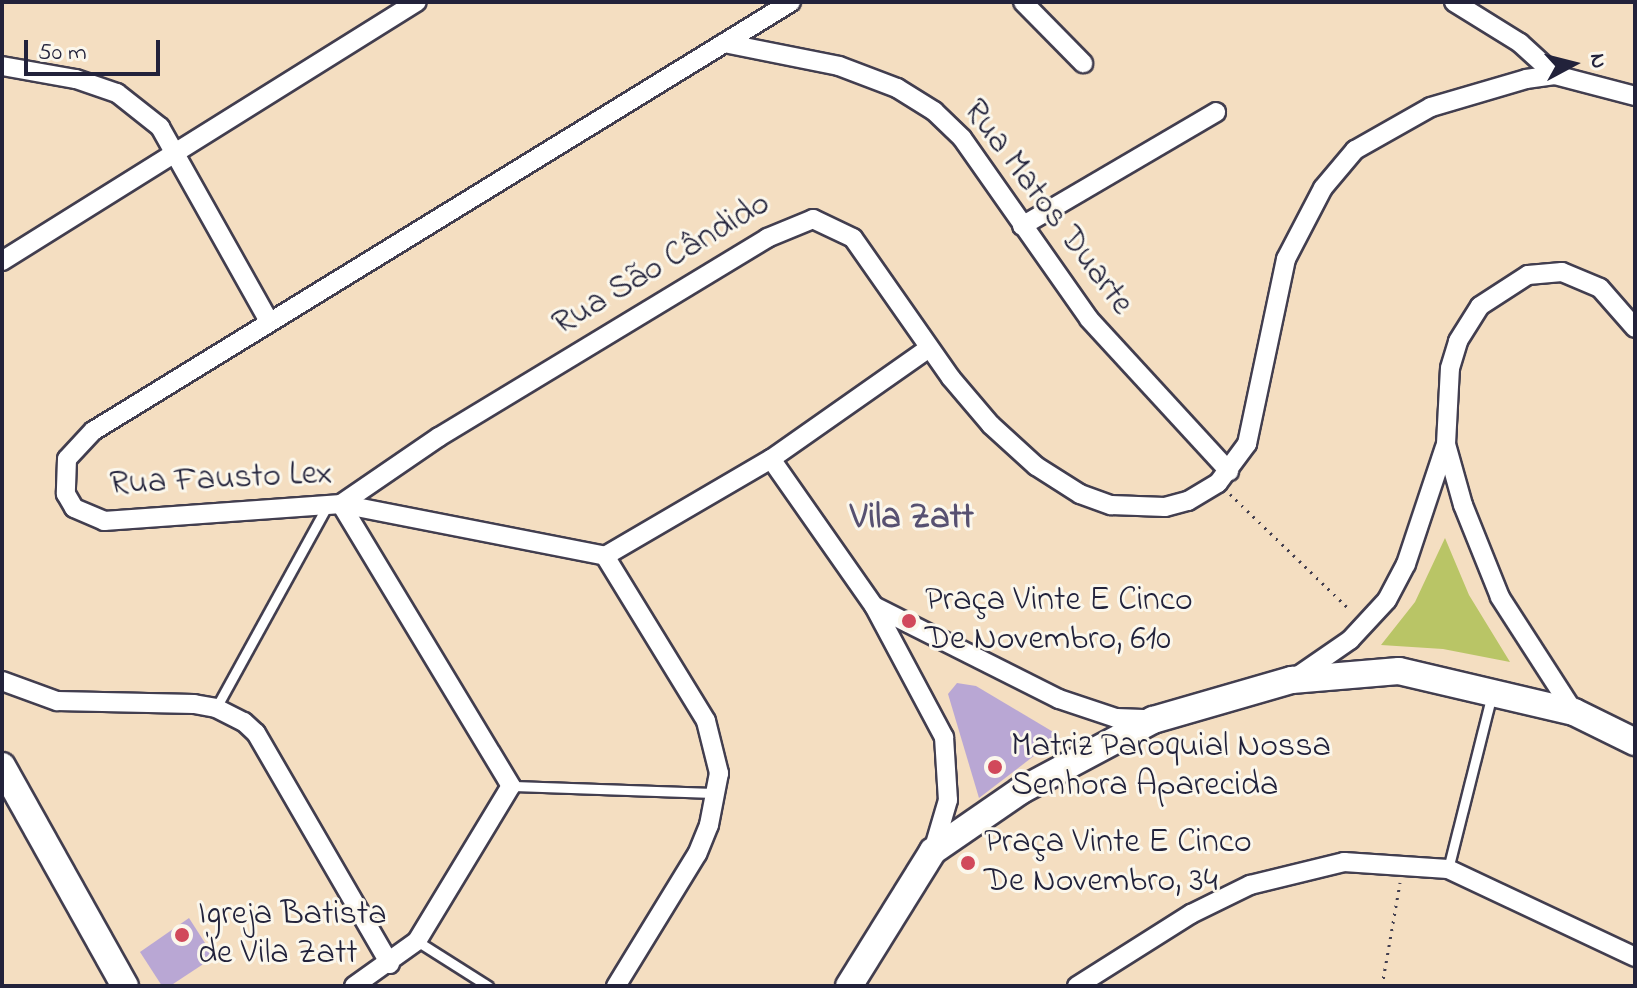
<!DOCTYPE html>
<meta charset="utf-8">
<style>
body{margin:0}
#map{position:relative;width:1637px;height:988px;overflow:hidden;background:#f4dec1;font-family:"Indie Flower",sans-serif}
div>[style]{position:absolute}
.green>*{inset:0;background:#b9c566}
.building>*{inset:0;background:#b9a7d4}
.path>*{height:3px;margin-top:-1.5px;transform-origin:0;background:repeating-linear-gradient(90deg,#423e4f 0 2px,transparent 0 8px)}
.roads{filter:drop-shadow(2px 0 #423e4f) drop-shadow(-2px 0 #423e4f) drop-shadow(0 2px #423e4f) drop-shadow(0 -2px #423e4f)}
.lane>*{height:9px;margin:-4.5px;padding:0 4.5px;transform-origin:4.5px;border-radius:4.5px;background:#fff}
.street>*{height:18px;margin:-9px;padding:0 9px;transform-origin:9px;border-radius:9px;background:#fff}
.secondary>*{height:26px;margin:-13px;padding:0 13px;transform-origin:13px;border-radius:13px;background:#fff}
.dots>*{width:22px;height:22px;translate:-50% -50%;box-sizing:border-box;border:4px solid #fbf7ec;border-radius:50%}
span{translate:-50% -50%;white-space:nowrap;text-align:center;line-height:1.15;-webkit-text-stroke:6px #fbf7ec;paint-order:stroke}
.street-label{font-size:34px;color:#22223b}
.poi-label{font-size:34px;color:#22223b}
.left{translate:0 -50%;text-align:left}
.neighbourhood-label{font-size:36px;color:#575171;font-weight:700}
.frame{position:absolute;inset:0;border:4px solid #22223b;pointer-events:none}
.north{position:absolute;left:1533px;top:24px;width:80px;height:80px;-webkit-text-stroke:6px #fbf7ec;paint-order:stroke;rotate:83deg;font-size:22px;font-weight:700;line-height:32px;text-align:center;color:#22223b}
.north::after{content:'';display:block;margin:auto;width:28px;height:36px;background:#22223b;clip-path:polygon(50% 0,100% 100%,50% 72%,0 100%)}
.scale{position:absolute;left:24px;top:40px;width:136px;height:36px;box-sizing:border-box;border:4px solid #22223b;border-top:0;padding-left:10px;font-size:24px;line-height:28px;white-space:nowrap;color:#22223b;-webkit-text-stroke:6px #fbf7ec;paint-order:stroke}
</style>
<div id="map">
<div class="green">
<div style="clip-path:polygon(1445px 538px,1469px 595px,1510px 662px,1443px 649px,1381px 645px,1415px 602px)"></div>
</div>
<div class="building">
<div style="clip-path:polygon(957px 683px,976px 686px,1060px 736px,979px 798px,948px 694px)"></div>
<div style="clip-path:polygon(189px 918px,214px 957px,170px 986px,162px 986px,140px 952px)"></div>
</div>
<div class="path">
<div style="left:1230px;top:494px;width:168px;rotate:44deg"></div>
<div style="left:1382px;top:986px;width:105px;rotate:-80.1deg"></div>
</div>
<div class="roads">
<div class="lane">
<div style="left:216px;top:708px;width:230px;rotate:-61.2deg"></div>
<div style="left:511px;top:786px;width:205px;rotate:2deg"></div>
<div style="left:1448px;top:869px;width:180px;rotate:-75.9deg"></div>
<div style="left:417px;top:941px;width:84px;rotate:32.4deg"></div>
</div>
<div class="street">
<div style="left:791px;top:2px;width:819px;rotate:148.42deg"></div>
<div style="left:93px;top:431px;width:38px;rotate:133deg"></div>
<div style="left:67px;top:459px;width:35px;rotate:92deg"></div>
<div style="left:66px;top:494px;width:16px;rotate:60deg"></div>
<div style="left:74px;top:508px;width:33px;rotate:23deg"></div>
<div style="left:104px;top:521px;width:238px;rotate:-4.1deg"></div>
<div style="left:341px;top:504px;width:269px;rotate:11.1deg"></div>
<div style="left:605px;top:556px;width:192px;rotate:-30.3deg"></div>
<div style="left:771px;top:459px;width:193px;rotate:-35.1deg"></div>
<div style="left:1023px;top:2px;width:86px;rotate:45.5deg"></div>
<div style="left:1454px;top:2px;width:78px;rotate:31.8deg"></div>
<div style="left:1520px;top:43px;width:47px;rotate:42.4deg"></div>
<div style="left:724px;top:43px;width:117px;rotate:11.3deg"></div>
<div style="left:839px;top:66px;width:62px;rotate:20.8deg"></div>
<div style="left:897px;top:88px;width:44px;rotate:31.9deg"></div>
<div style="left:934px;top:111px;width:39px;rotate:44deg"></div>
<div style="left:962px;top:138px;width:221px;rotate:54.9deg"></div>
<div style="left:1089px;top:319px;width:207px;rotate:47.4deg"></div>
<div style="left:2px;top:66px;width:75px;rotate:10deg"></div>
<div style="left:76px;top:79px;width:43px;rotate:18.9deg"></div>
<div style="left:117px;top:93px;width:55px;rotate:38.3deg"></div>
<div style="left:160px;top:127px;width:223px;rotate:60.7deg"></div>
<div style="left:1022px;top:226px;width:225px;rotate:-30.4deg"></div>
<div style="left:2px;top:261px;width:489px;rotate:-32deg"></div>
<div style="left:771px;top:459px;width:179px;rotate:55deg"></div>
<div style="left:874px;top:606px;width:149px;rotate:61.9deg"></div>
<div style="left:944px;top:737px;width:63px;rotate:86.4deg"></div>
<div style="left:948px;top:800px;width:53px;rotate:106.4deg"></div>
<div style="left:605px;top:556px;width:193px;rotate:58.5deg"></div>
<div style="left:706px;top:721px;width:54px;rotate:76deg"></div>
<div style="left:719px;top:773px;width:53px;rotate:100.9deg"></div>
<div style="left:709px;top:825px;width:31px;rotate:112deg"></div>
<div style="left:697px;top:854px;width:155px;rotate:121.5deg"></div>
<div style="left:874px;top:606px;width:207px;rotate:26.7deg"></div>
<div style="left:1059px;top:699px;width:60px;rotate:18.4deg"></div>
<div style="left:1116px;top:718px;width:34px;rotate:2deg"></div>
<div style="left:1295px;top:678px;width:67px;rotate:-34.6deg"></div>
<div style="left:1350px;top:640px;width:54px;rotate:-47.2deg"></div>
<div style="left:1387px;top:600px;width:41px;rotate:-62.2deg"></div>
<div style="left:1406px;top:564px;width:123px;rotate:-71.6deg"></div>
<div style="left:2px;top:681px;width:59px;rotate:20deg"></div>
<div style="left:57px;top:701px;width:137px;rotate:1.3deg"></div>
<div style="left:194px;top:704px;width:22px;rotate:10deg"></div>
<div style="left:216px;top:708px;width:31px;rotate:27deg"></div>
<div style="left:244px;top:722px;width:16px;rotate:43deg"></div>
<div style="left:256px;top:733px;width:267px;rotate:59.9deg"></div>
<div style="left:1574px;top:712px;width:137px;rotate:-122.8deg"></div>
<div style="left:1500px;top:597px;width:99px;rotate:-111.9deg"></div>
<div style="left:1463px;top:505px;width:63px;rotate:-105.6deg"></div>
<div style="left:1446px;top:444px;width:76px;rotate:-87deg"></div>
<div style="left:1450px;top:368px;width:28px;rotate:-73deg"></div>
<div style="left:1458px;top:341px;width:41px;rotate:-57.8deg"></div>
<div style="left:1480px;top:306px;width:57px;rotate:-32.9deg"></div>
<div style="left:1528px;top:275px;width:34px;rotate:-5deg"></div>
<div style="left:1562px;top:272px;width:41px;rotate:22.8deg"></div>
<div style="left:1600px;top:288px;width:53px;rotate:48.8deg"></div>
<div style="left:354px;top:986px;width:77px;rotate:-35.5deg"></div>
<div style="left:417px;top:941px;width:181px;rotate:-58.8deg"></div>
<div style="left:511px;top:786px;width:329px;rotate:-121.1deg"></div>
<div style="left:341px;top:504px;width:119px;rotate:-34.4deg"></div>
<div style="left:439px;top:437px;width:384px;rotate:-31.2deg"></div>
<div style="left:767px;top:238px;width:50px;rotate:-22.4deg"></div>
<div style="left:813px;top:219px;width:44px;rotate:25.4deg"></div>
<div style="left:853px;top:238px;width:171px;rotate:55deg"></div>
<div style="left:951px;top:378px;width:62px;rotate:49.6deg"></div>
<div style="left:991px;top:425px;width:61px;rotate:42.3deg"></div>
<div style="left:1036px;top:466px;width:52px;rotate:32.5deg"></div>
<div style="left:1080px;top:494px;width:33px;rotate:20deg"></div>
<div style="left:1111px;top:505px;width:54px;rotate:2.1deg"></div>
<div style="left:1165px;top:507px;width:24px;rotate:-15deg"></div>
<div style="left:1188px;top:501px;width:35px;rotate:-31deg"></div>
<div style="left:1218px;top:483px;width:49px;rotate:-53.4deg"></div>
<div style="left:1247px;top:444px;width:189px;rotate:-78.1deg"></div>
<div style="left:1286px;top:259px;width:80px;rotate:-62.5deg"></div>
<div style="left:1323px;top:188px;width:50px;rotate:-49.9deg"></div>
<div style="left:1355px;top:150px;width:87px;rotate:-29.5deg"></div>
<div style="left:1431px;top:107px;width:99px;rotate:-16.4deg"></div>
<div style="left:1526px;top:79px;width:29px;rotate:-8deg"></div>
<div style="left:1555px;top:75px;width:83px;rotate:14.7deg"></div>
<div style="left:1077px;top:986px;width:135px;rotate:-32.3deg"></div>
<div style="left:1191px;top:914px;width:66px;rotate:-26.2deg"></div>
<div style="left:1250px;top:885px;width:97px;rotate:-13.7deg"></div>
<div style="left:1344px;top:862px;width:104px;rotate:3.9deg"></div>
<div style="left:1448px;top:869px;width:207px;rotate:25.2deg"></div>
</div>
<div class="secondary">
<div style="left:2px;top:766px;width:252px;rotate:60.8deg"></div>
<div style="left:849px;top:986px;width:159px;rotate:-58.1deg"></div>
<div style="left:933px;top:851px;width:106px;rotate:-34.6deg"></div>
<div style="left:1020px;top:791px;width:151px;rotate:-28.1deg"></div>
<div style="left:1153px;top:720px;width:145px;rotate:-16.1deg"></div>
<div style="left:1292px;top:680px;width:107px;rotate:-4.8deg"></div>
<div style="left:1399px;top:671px;width:180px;rotate:13.2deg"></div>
<div style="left:1574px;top:712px;width:68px;rotate:26.2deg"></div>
</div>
</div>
<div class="dots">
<div style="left:909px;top:621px;background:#d1495b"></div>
<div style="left:995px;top:767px;background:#d1495b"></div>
<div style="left:968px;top:863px;background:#d1495b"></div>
<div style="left:182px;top:935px;background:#d1495b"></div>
</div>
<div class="street-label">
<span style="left:1047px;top:208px;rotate:53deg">Rua Matos Duarte</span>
<span style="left:662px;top:265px;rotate:-31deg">Rua São Cândido</span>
<span style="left:221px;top:480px;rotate:-3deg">Rua Fausto Lex</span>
</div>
<div class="poi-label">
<span class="left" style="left:925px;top:621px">Praça Vinte E Cinco<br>De Novembro, 610</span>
<span class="left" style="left:1011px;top:767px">Matriz Paroquial Nossa<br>Senhora Aparecida</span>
<span class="left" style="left:984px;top:863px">Praça Vinte E Cinco<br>De Novembro, 34</span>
<span class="left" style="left:198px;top:935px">Igreja Batista<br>de Vila Zatt</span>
</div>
<div class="neighbourhood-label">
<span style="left:912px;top:519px">Vila Zatt</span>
</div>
<div class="frame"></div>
<div class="north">N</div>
<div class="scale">50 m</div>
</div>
